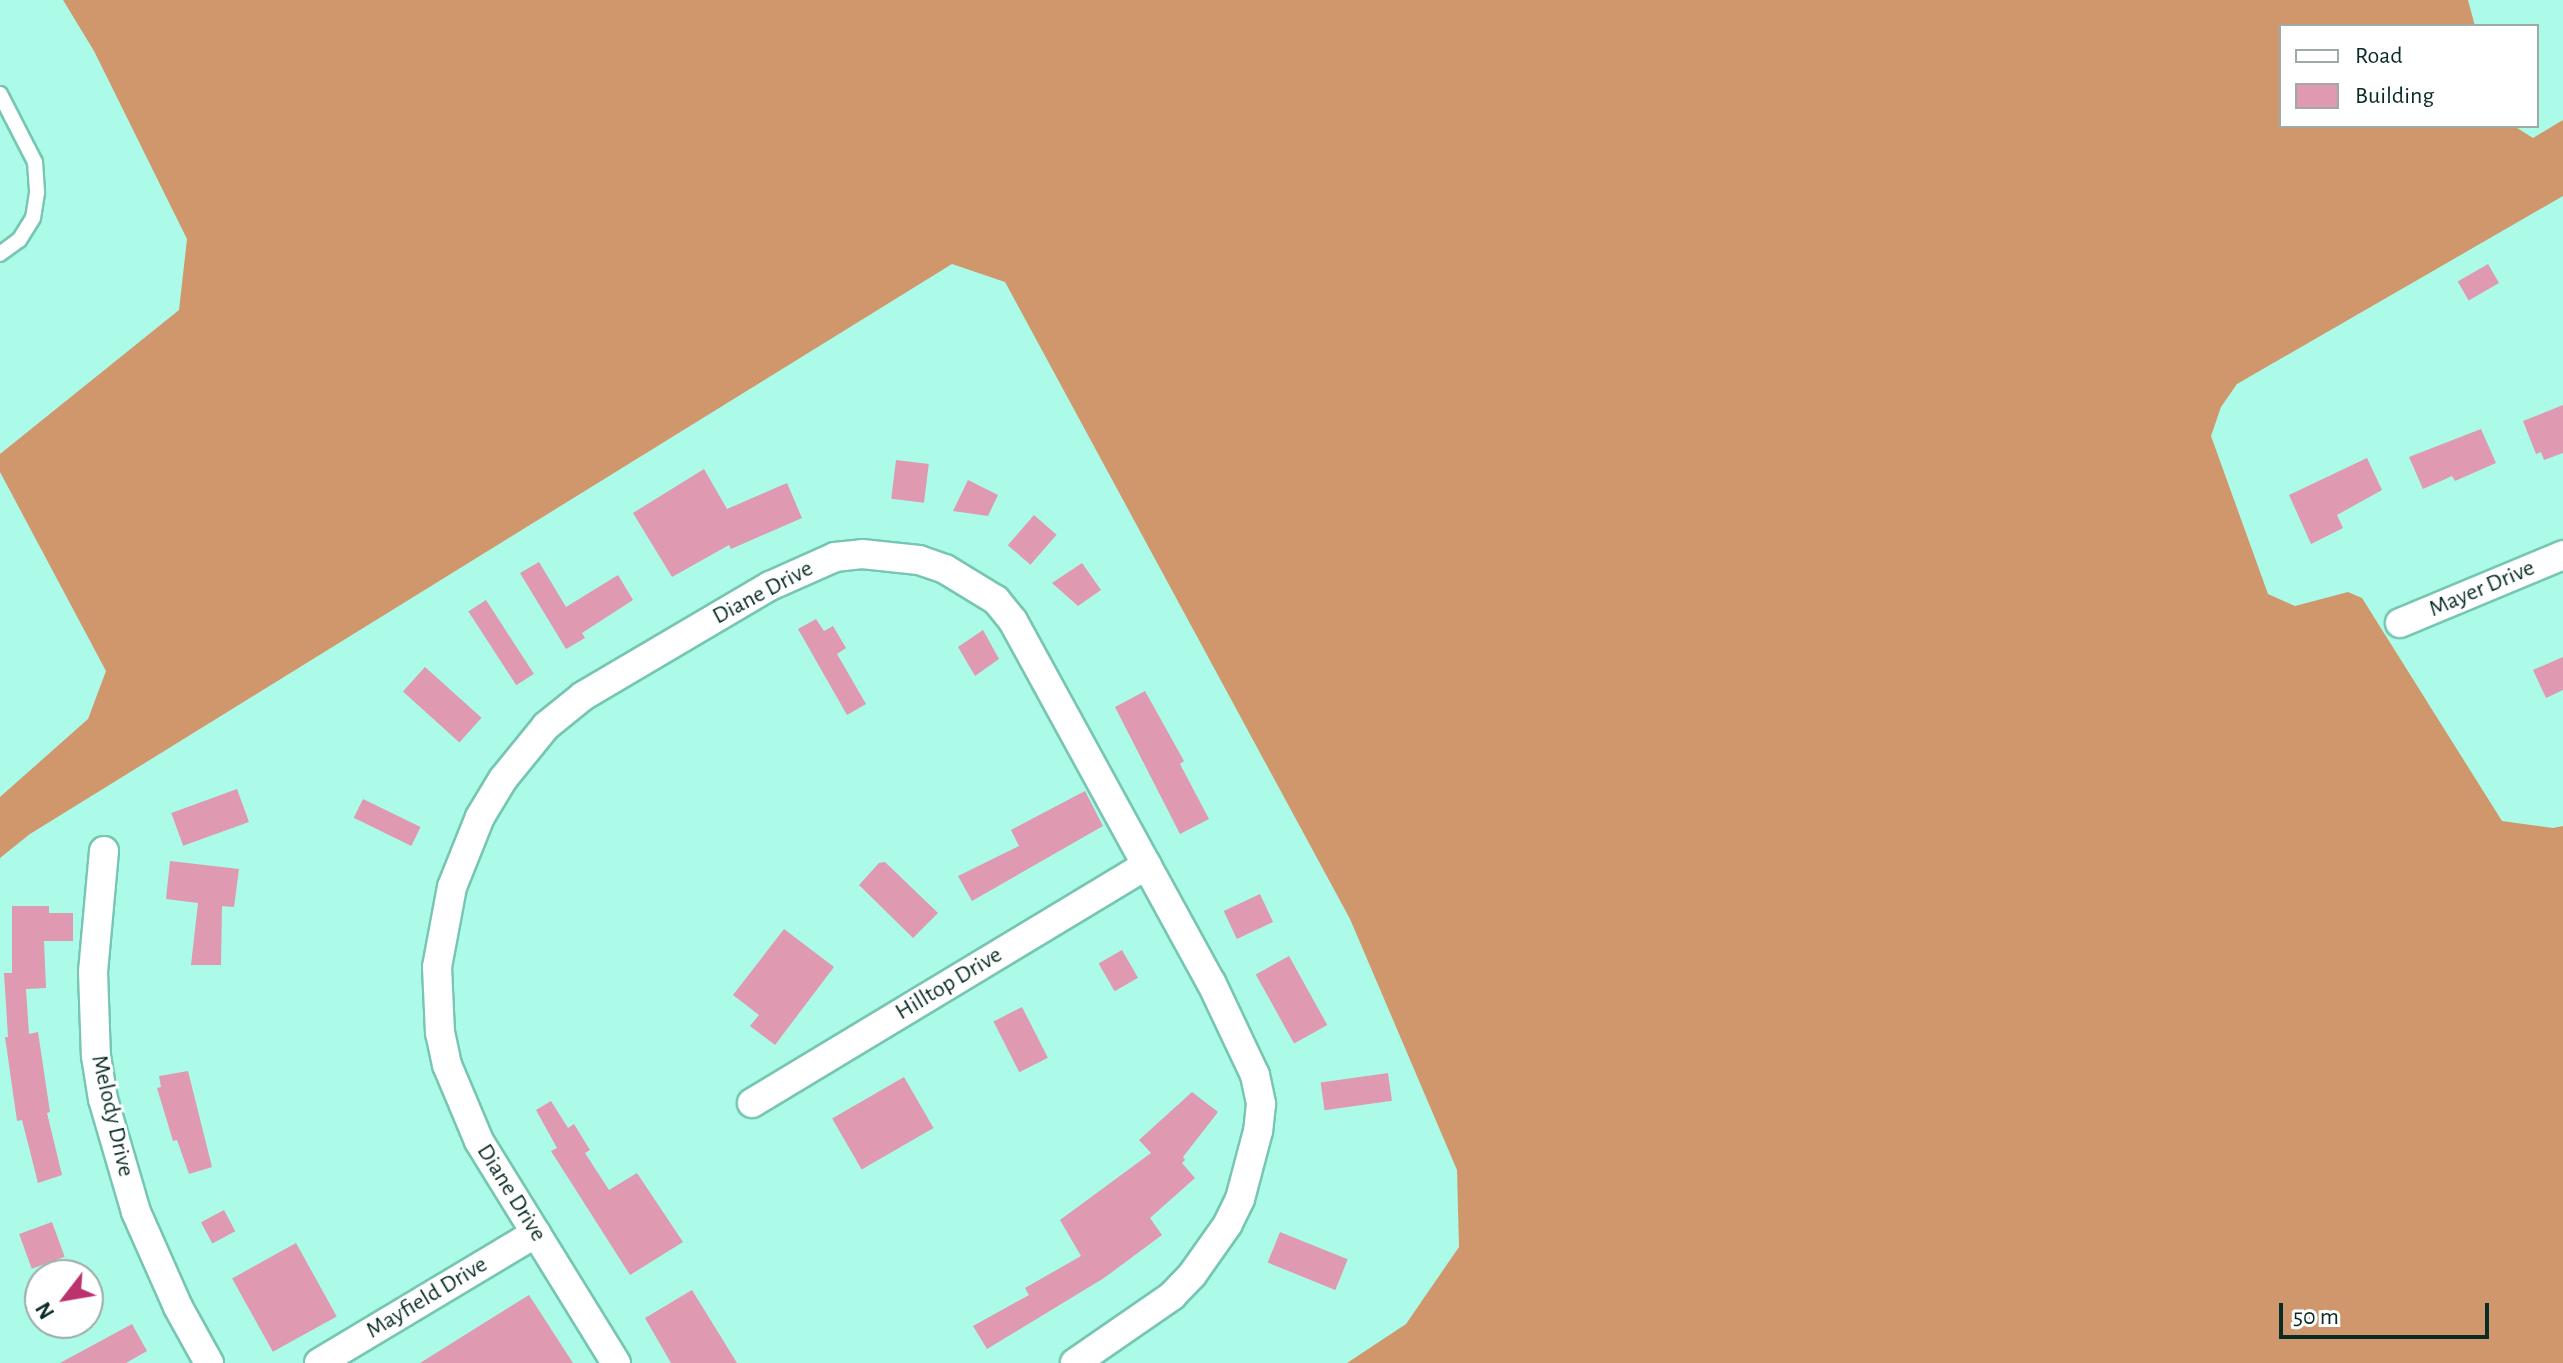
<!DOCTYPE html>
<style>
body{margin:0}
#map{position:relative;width:2563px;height:1363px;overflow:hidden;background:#acfbe9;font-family:"Alegreya Sans",sans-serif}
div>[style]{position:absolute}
.forest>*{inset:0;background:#d0976c}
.building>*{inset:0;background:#df99b0;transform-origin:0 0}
.roads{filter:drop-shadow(2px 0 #77c5b3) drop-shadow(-2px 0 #77c5b3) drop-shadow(0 2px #77c5b3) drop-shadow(0 -2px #77c5b3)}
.lane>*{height:14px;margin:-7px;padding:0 7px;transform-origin:7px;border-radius:7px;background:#fff}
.street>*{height:28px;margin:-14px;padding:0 14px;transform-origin:14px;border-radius:14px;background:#fff}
span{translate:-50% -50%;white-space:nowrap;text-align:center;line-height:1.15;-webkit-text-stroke:6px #fff;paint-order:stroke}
.street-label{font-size:24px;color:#092b25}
.legend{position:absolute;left:2279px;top:24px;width:260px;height:104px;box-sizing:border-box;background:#fff;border:2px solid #9daaa8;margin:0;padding:10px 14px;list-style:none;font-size:24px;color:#092b25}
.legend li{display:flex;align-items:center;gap:16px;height:40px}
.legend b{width:40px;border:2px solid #9daaa8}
.north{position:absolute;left:24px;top:1259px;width:80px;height:80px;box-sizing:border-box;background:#fff;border:2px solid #9daaa8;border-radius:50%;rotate:239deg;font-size:22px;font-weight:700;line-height:32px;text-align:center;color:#092b25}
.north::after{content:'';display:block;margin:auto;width:28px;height:36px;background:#bb326f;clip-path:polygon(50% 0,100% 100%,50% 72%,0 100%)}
.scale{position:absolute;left:2279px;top:1303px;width:210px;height:36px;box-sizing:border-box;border:4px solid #092b25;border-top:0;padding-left:10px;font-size:24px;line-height:28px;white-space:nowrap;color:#092b25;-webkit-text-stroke:6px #fff;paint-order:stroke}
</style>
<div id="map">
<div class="forest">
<div style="clip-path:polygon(63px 0,2468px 0,2475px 26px,2281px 26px,2281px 126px,2514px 126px,2533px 138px,2563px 120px,2563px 196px,2237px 384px,2221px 407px,2211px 436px,2268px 594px,2295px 606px,2348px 592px,2362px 598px,2502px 821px,2553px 828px,2563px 826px,2563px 1363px,1347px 1363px,1406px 1324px,1459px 1247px,1457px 1170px,1350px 919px,1005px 282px,952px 264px,30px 834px,0 858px,0 797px,88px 719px,106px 671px,0 472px,0 454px,179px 310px,187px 239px,94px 51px)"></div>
</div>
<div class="building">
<div style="left:2488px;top:264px;width:22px;height:35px;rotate:60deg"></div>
<div style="clip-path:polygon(2563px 405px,2563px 453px,2544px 460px,2541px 452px,2536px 454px,2523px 421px)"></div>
<div style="clip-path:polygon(2481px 429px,2496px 463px,2455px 481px,2452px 476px,2423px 489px,2409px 457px)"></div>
<div style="clip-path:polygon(2367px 458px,2382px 490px,2337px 515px,2343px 528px,2311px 544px,2289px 495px)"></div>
<div style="left:896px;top:460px;width:33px;height:39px;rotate:7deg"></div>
<div style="clip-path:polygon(704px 469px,727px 509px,787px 483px,802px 518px,731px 549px,729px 545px,672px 577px,633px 513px)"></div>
<div style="clip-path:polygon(968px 480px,998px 495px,988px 516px,953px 511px)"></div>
<div style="left:1034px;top:515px;width:30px;height:40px;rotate:41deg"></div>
<div style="clip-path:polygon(539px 562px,566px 607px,618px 575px,633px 600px,582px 633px,585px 638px,566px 649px,520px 573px)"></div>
<div style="clip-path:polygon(1082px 563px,1101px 590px,1078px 606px,1052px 583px)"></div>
<div style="left:486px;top:600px;width:88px;height:21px;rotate:57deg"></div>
<div style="clip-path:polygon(816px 619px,824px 631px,833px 626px,846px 648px,837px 654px,866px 704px,847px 715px,798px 629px)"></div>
<div style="clip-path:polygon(983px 630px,999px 659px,975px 676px,958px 647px)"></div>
<div style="clip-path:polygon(2563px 657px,2563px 690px,2546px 698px,2533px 670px)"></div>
<div style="left:425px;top:667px;width:76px;height:33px;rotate:42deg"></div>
<div style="clip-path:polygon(1145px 691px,1184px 761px,1180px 764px,1209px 819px,1180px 834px,1115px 707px)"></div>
<div style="left:237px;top:789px;width:35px;height:70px;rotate:70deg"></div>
<div style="clip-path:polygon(1085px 791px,1103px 826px,972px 901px,958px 876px,1019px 846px,1011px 830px)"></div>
<div style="left:363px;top:799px;width:64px;height:21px;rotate:26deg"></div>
<div style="clip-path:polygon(170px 861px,239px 869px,234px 907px,222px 906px,221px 965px,191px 965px,198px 903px,166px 899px)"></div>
<div style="clip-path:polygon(885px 862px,938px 913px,913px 938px,859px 885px,879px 863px)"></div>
<div style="left:1260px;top:894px;width:31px;height:40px;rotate:65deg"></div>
<div style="clip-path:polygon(12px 906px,49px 906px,49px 913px,73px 913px,73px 941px,44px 941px,46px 988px,26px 989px,29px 1034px,38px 1032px,50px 1112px,47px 1113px,62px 1175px,38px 1183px,22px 1120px,17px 1121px,5px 1037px,8px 1037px,4px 973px,12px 973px)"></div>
<div style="clip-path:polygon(784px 929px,834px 967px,775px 1045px,750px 1026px,759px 1015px,733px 995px)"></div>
<div style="left:1122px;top:950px;width:32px;height:27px;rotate:60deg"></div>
<div style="left:1289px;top:956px;width:79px;height:38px;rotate:61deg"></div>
<div style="left:1022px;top:1007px;width:57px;height:32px;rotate:63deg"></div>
<div style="clip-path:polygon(188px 1071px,212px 1167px,189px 1174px,177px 1140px,173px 1141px,157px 1088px,161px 1087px,159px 1076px)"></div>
<div style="left:1388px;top:1073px;width:28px;height:68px;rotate:82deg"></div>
<div style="left:904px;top:1077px;width:59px;height:83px;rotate:60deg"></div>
<div style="clip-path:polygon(1192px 1092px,1218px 1112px,1183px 1157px,1185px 1160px,1182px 1163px,1195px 1178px,1150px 1218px,1162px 1235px,1104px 1278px,987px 1349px,973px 1326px,1029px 1295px,1025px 1288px,1081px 1256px,1060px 1220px,1151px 1153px,1139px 1140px)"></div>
<div style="clip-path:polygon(551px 1101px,568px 1128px,574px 1124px,590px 1150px,585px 1153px,609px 1190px,637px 1173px,683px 1242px,630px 1275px,551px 1151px,557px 1148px,536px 1110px)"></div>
<div style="left:224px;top:1210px;width:24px;height:26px;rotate:62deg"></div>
<div style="left:52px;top:1222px;width:37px;height:35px;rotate:70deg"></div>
<div style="left:1280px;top:1232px;width:73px;height:33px;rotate:22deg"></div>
<div style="left:296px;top:1243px;width:84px;height:73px;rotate:61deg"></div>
<div style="clip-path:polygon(692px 1290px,737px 1363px,671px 1363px,645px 1318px)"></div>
<div style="clip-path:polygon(529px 1295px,573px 1363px,420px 1363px)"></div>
<div style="clip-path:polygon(132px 1324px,147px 1351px,126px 1363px,60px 1363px)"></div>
</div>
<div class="roads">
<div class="lane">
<div style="left:0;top:94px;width:76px;rotate:62.8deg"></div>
<div style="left:35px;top:162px;width:31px;rotate:86deg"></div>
<div style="left:37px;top:193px;width:25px;rotate:99deg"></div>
<div style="left:33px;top:218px;width:26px;rotate:122deg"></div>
<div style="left:19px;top:240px;width:24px;rotate:144deg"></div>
</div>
<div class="street">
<div style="left:2400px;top:623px;width:177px;rotate:-22.6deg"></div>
<div style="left:104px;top:851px;width:121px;rotate:95.2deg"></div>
<div style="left:93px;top:972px;width:84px;rotate:88deg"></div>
<div style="left:96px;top:1056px;width:44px;rotate:80.8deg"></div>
<div style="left:103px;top:1099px;width:118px;rotate:73.7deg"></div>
<div style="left:136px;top:1212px;width:104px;rotate:66.1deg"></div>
<div style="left:178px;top:1307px;width:64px;rotate:61deg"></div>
<div style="left:752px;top:1103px;width:461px;rotate:-31.1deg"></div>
<div style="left:319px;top:1363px;width:253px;rotate:-30.9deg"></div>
<div style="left:616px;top:1363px;width:261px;rotate:-121.7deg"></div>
<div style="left:479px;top:1141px;width:82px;rotate:-112.8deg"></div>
<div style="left:447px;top:1065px;width:33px;rotate:-102deg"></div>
<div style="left:440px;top:1033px;width:66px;rotate:-92.6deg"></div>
<div style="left:437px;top:967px;width:81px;rotate:-79.4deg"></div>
<div style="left:452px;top:887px;width:75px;rotate:-68.2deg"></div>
<div style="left:480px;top:817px;width:44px;rotate:-58.8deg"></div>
<div style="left:503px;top:779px;width:68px;rotate:-50.9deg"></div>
<div style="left:546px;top:726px;width:48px;rotate:-39deg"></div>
<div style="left:583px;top:696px;width:217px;rotate:-30.5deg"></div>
<div style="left:770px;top:586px;width:71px;rotate:-24deg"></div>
<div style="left:835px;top:557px;width:27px;rotate:-6deg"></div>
<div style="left:862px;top:554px;width:57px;rotate:6deg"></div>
<div style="left:919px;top:560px;width:28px;rotate:19deg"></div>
<div style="left:945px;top:569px;width:60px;rotate:31.3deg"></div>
<div style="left:996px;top:600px;width:27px;rotate:51deg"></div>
<div style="left:1013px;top:621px;width:412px;rotate:61.3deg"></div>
<div style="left:1211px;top:982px;width:103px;rotate:64.7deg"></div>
<div style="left:1255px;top:1075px;width:30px;rotate:78deg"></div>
<div style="left:1261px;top:1104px;width:27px;rotate:96deg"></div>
<div style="left:1258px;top:1131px;width:70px;rotate:104.8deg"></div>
<div style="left:1240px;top:1199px;width:28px;rotate:116deg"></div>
<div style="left:1228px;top:1224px;width:62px;rotate:125.2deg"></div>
<div style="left:1192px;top:1275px;width:29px;rotate:134deg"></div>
<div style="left:1172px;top:1296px;width:118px;rotate:145.4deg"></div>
</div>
</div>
<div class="street-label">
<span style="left:2482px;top:589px;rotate:-23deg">Mayer Drive</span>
<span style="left:763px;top:593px;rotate:-28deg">Diane Drive</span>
<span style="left:949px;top:984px;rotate:-31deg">Hilltop Drive</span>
<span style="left:112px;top:1116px;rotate:77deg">Melody Drive</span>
<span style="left:511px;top:1193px;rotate:58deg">Diane Drive</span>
<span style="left:427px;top:1298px;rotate:-31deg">Mayfield Drive</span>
</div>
<ul class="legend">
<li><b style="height:10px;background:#fff"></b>Road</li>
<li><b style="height:22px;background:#df99b0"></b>Building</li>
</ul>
<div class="north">N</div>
<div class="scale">50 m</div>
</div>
